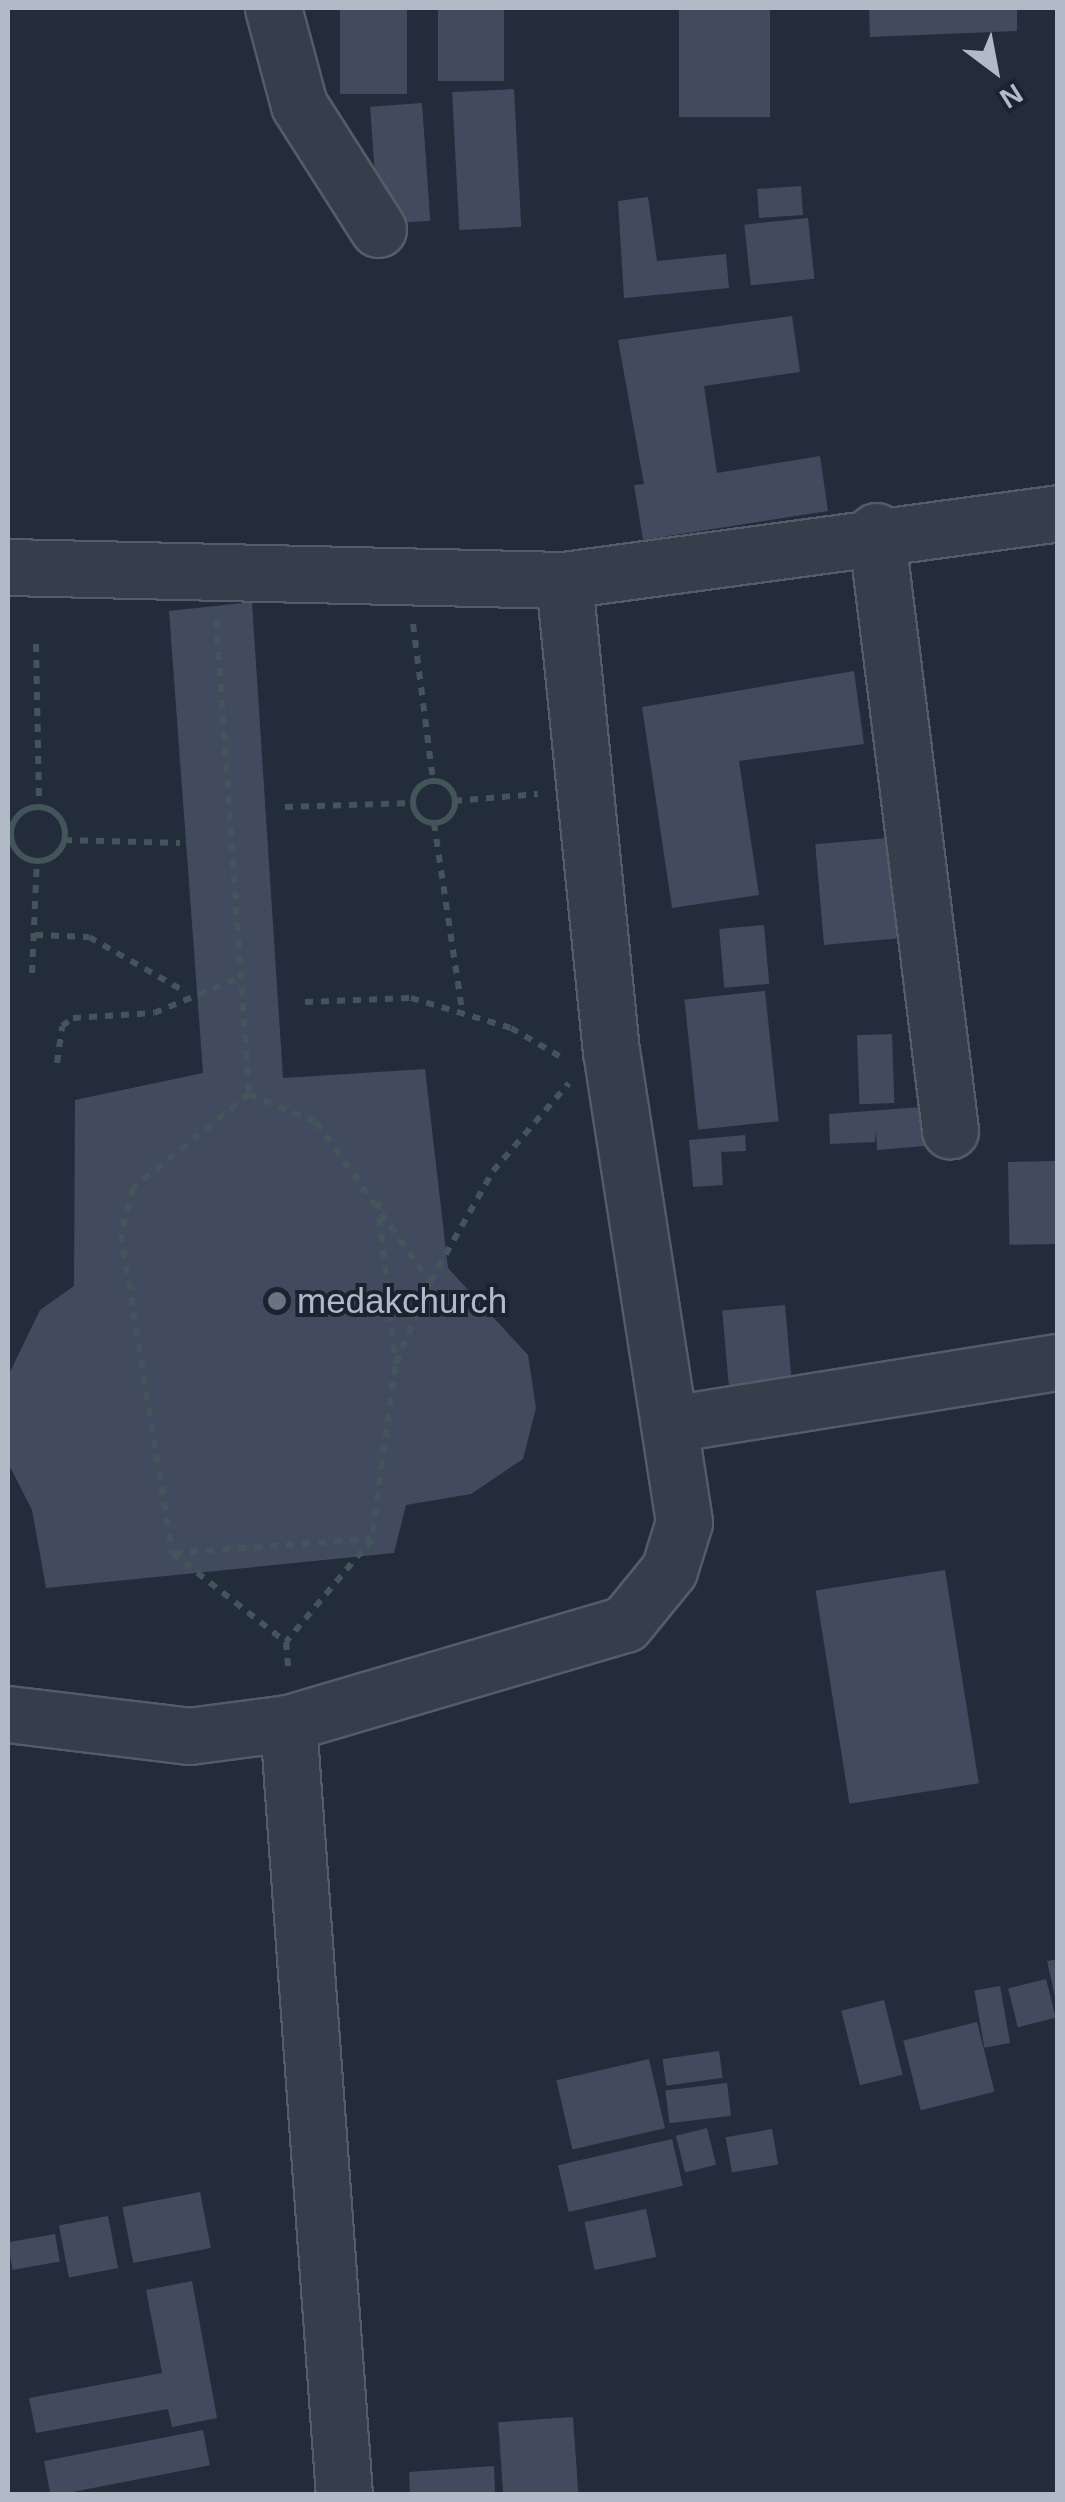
<!DOCTYPE html>
<style>
body{margin:0}
#map{position:relative;width:1065px;height:2502px;overflow:hidden;background:#232c3b;font-family:Arial,sans-serif}
div>[style]{position:absolute}
.building>*{inset:0;background:#414b5d;transform-origin:0 0}
.path>*{height:6px;margin-top:-3px;transform-origin:0;background:repeating-linear-gradient(90deg,#425559 0 8px,transparent 0 16px)}
.path>.ring{margin:-3px;padding:0;box-sizing:content-box;background:none;border:6px solid #425559;border-radius:50%}
.roads{filter:drop-shadow(2px 0 #545c69) drop-shadow(-2px 0 #545c69) drop-shadow(0 2px #545c69) drop-shadow(0 -2px #545c69)}
.minor>*{height:55px;margin:-27.5px;padding:0 27.5px;transform-origin:27.5px;border-radius:27.5px;background:#363e4b}
.dots>*{width:28px;height:28px;translate:-50% -50%;box-sizing:border-box;border:5px solid #1c2330;border-radius:50%}
span{translate:-50% -50%;white-space:nowrap;text-align:center;line-height:1.15;-webkit-text-stroke:8px #1c2330;paint-order:stroke}
.poi-label{font-size:35px;color:#b2b9c7}
.left{translate:0 -50%;text-align:left}
.frame{position:absolute;inset:0;border:10px solid #b2b9c7;pointer-events:none}
.north{position:absolute;left:945px;top:20px;width:100px;height:100px;-webkit-text-stroke:8px #1c2330;paint-order:stroke;rotate:148deg;font-size:28px;font-weight:700;line-height:40px;text-align:center;color:#b2b9c7}
.north::after{content:'';display:block;margin:auto;width:35px;height:45px;background:#b2b9c7;clip-path:polygon(50% 0,100% 100%,50% 72%,0 100%)}
</style>
<div id="map">
<div class="building">
<div style="left:340px;top:8px;width:67px;height:86px"></div>
<div style="left:438px;top:8px;width:66px;height:73px"></div>
<div style="left:679px;top:8px;width:91px;height:109px"></div>
<div style="clip-path:polygon(869px 8px,1017px 8px,1017px 31px,870px 37px)"></div>
<div style="left:514px;top:89px;width:138px;height:62px;rotate:87deg"></div>
<div style="left:422px;top:103px;width:118px;height:52px;rotate:86deg"></div>
<div style="left:801px;top:186px;width:29px;height:44px;rotate:86deg"></div>
<div style="clip-path:polygon(648px 197px,657px 261px,726px 254px,729px 288px,624px 298px,618px 201px)"></div>
<div style="left:808px;top:218px;width:61px;height:64px;rotate:84deg"></div>
<div style="clip-path:polygon(792px 316px,800px 372px,704px 386px,717px 473px,820px 456px,828px 511px,643px 540px,634px 485px,644px 484px,618px 340px)"></div>
<div style="clip-path:polygon(252px 602px,283px 1078px,425px 1069px,448px 1268px,528px 1355px,536px 1408px,523px 1459px,471px 1494px,406px 1505px,394px 1553px,46px 1588px,32px 1510px,8px 1463px,8px 1376px,40px 1310px,74px 1286px,75px 1100px,203px 1073px,169px 611px)"></div>
<div style="clip-path:polygon(854px 671px,864px 744px,739px 761px,759px 895px,672px 908px,642px 707px)"></div>
<div style="left:888px;top:838px;width:101px;height:73px;rotate:85deg"></div>
<div style="left:764px;top:925px;width:59px;height:45px;rotate:85deg"></div>
<div style="left:765px;top:991px;width:131px;height:81px;rotate:84deg"></div>
<div style="left:892px;top:1034px;width:69px;height:35px;rotate:88deg"></div>
<div style="clip-path:polygon(921px 1107px,925px 1146px,877px 1150px,876px 1130px,875px 1142px,830px 1144px,829px 1114px)"></div>
<div style="clip-path:polygon(745px 1135px,746px 1151px,721px 1152px,723px 1185px,693px 1187px,689px 1140px)"></div>
<div style="left:1057px;top:1161px;width:83px;height:49px;rotate:89deg"></div>
<div style="left:785px;top:1305px;width:77px;height:63px;rotate:85deg"></div>
<div style="left:945px;top:1570px;width:216px;height:131px;rotate:81deg"></div>
<div style="clip-path:polygon(1058px 1959px,1058px 2001px,1056px 2001px,1047px 1961px)"></div>
<div style="left:1046px;top:1979px;width:40px;height:39px;rotate:76deg"></div>
<div style="left:1000px;top:1986px;width:58px;height:26px;rotate:80deg"></div>
<div style="left:884px;top:2000px;width:77px;height:44px;rotate:76deg"></div>
<div style="left:977px;top:2022px;width:72px;height:76px;rotate:76deg"></div>
<div style="left:719px;top:2051px;width:27px;height:57px;rotate:82deg"></div>
<div style="left:649px;top:2059px;width:71px;height:95px;rotate:77deg"></div>
<div style="left:727px;top:2083px;width:33px;height:62px;rotate:83deg"></div>
<div style="left:707px;top:2128px;width:38px;height:32px;rotate:76deg"></div>
<div style="left:772px;top:2129px;width:36px;height:47px;rotate:80deg"></div>
<div style="left:672px;top:2139px;width:48px;height:117px;rotate:77deg"></div>
<div style="left:200px;top:2192px;width:57px;height:79px;rotate:79deg"></div>
<div style="left:646px;top:2209px;width:49px;height:63px;rotate:78deg"></div>
<div style="left:108px;top:2216px;width:53px;height:50px;rotate:79deg"></div>
<div style="left:55px;top:2234px;width:28px;height:48px;rotate:80deg"></div>
<div style="clip-path:polygon(192px 2281px,217px 2418px,172px 2427px,168px 2409px,36px 2433px,29px 2398px,162px 2373px,146px 2290px)"></div>
<div style="left:573px;top:2417px;width:77px;height:75px;rotate:86deg"></div>
<div style="left:203px;top:2430px;width:36px;height:162px;rotate:79deg"></div>
<div style="clip-path:polygon(494px 2466px,495px 2494px,410px 2494px,409px 2472px)"></div>
</div>
<div class="path">
<div style="left:216px;top:620px;width:475px;rotate:86deg"></div>
<div style="left:249px;top:1094px;width:73px;rotate:22.7deg"></div>
<div style="left:316px;top:1122px;width:196px;rotate:54.5deg"></div>
<div style="left:430px;top:1282px;width:91px;rotate:112.6deg"></div>
<div style="left:395px;top:1366px;width:175px;rotate:97.6deg"></div>
<div style="left:372px;top:1539px;width:134px;rotate:129.9deg"></div>
<div style="left:413px;top:624px;width:158px;rotate:82.7deg"></div>
<div style="left:36px;top:644px;width:162px;rotate:88.9deg"></div>
<div class="ring" style="left:413px;top:781px;width:36px;height:36px"></div>
<div style="left:454px;top:801px;width:84px;rotate:-4.8deg"></div>
<div style="left:285px;top:807px;width:127px;rotate:-1.8deg"></div>
<div class="ring" style="left:11px;top:807px;width:48px;height:48px"></div>
<div style="left:434px;top:823px;width:189px;rotate:81.5deg"></div>
<div style="left:64px;top:840px;width:116px;rotate:1.5deg"></div>
<div style="left:35px;top:935px;width:54px;rotate:2.1deg"></div>
<div style="left:89px;top:937px;width:112px;rotate:29.6deg"></div>
<div style="left:32px;top:973px;width:113px;rotate:-87.5deg"></div>
<div style="left:305px;top:1002px;width:106px;rotate:-2.2deg"></div>
<div style="left:411px;top:998px;width:104px;rotate:16.7deg"></div>
<div style="left:511px;top:1028px;width:58px;rotate:30.1deg"></div>
<div style="left:57px;top:1063px;width:37px;rotate:-82deg"></div>
<div style="left:62px;top:1026px;width:14px;rotate:-36deg"></div>
<div style="left:73px;top:1018px;width:81px;rotate:-3.5deg"></div>
<div style="left:154px;top:1013px;width:94px;rotate:-22.5deg"></div>
<div style="left:249px;top:1094px;width:149px;rotate:141deg"></div>
<div style="left:133px;top:1188px;width:48px;rotate:104.6deg"></div>
<div style="left:121px;top:1234px;width:323px;rotate:80.9deg"></div>
<div style="left:172px;top:1553px;width:145px;rotate:38deg"></div>
<div style="left:286px;top:1642px;width:32px;rotate:85deg"></div>
<div style="left:378px;top:1202px;width:163px;rotate:84deg"></div>
<div style="left:430px;top:1282px;width:128px;rotate:-60.4deg"></div>
<div style="left:493px;top:1171px;width:116px;rotate:-49.2deg"></div>
<div style="left:174px;top:1553px;width:197px;rotate:-4.1deg"></div>
</div>
<div class="roads">
<div class="minor">
<div style="left:273px;top:8px;width:100px;rotate:75deg"></div>
<div style="left:299px;top:105px;width:147px;rotate:57.5deg"></div>
<div style="left:876px;top:531px;width:604px;rotate:82.96deg"></div>
<div style="left:8px;top:567px;width:556px;rotate:1.34deg"></div>
<div style="left:564px;top:580px;width:499px;rotate:-7.7deg"></div>
<div style="left:670px;top:1424px;width:393px;rotate:-9.1deg"></div>
<div style="left:8px;top:1714px;width:182px;rotate:6.9deg"></div>
<div style="left:189px;top:1736px;width:100px;rotate:-7.5deg"></div>
<div style="left:288px;top:1723px;width:351px;rotate:-16.4deg"></div>
<div style="left:625px;top:1624px;width:70px;rotate:-50.8deg"></div>
<div style="left:669px;top:1570px;width:50px;rotate:-72.6deg"></div>
<div style="left:684px;top:1522px;width:476px;rotate:-98.8deg"></div>
<div style="left:611px;top:1052px;width:474px;rotate:-95.7deg"></div>
<div style="left:288px;top:1723px;width:773px;rotate:85.85deg"></div>
</div>
</div>
<div class="dots">
<div style="left:277px;top:1301px;background:#6b7280"></div>
</div>
<div class="poi-label">
<span class="left" style="left:297px;top:1301px">medakchurch</span>
</div>
<div class="frame"></div>
<div class="north">N</div>
</div>
